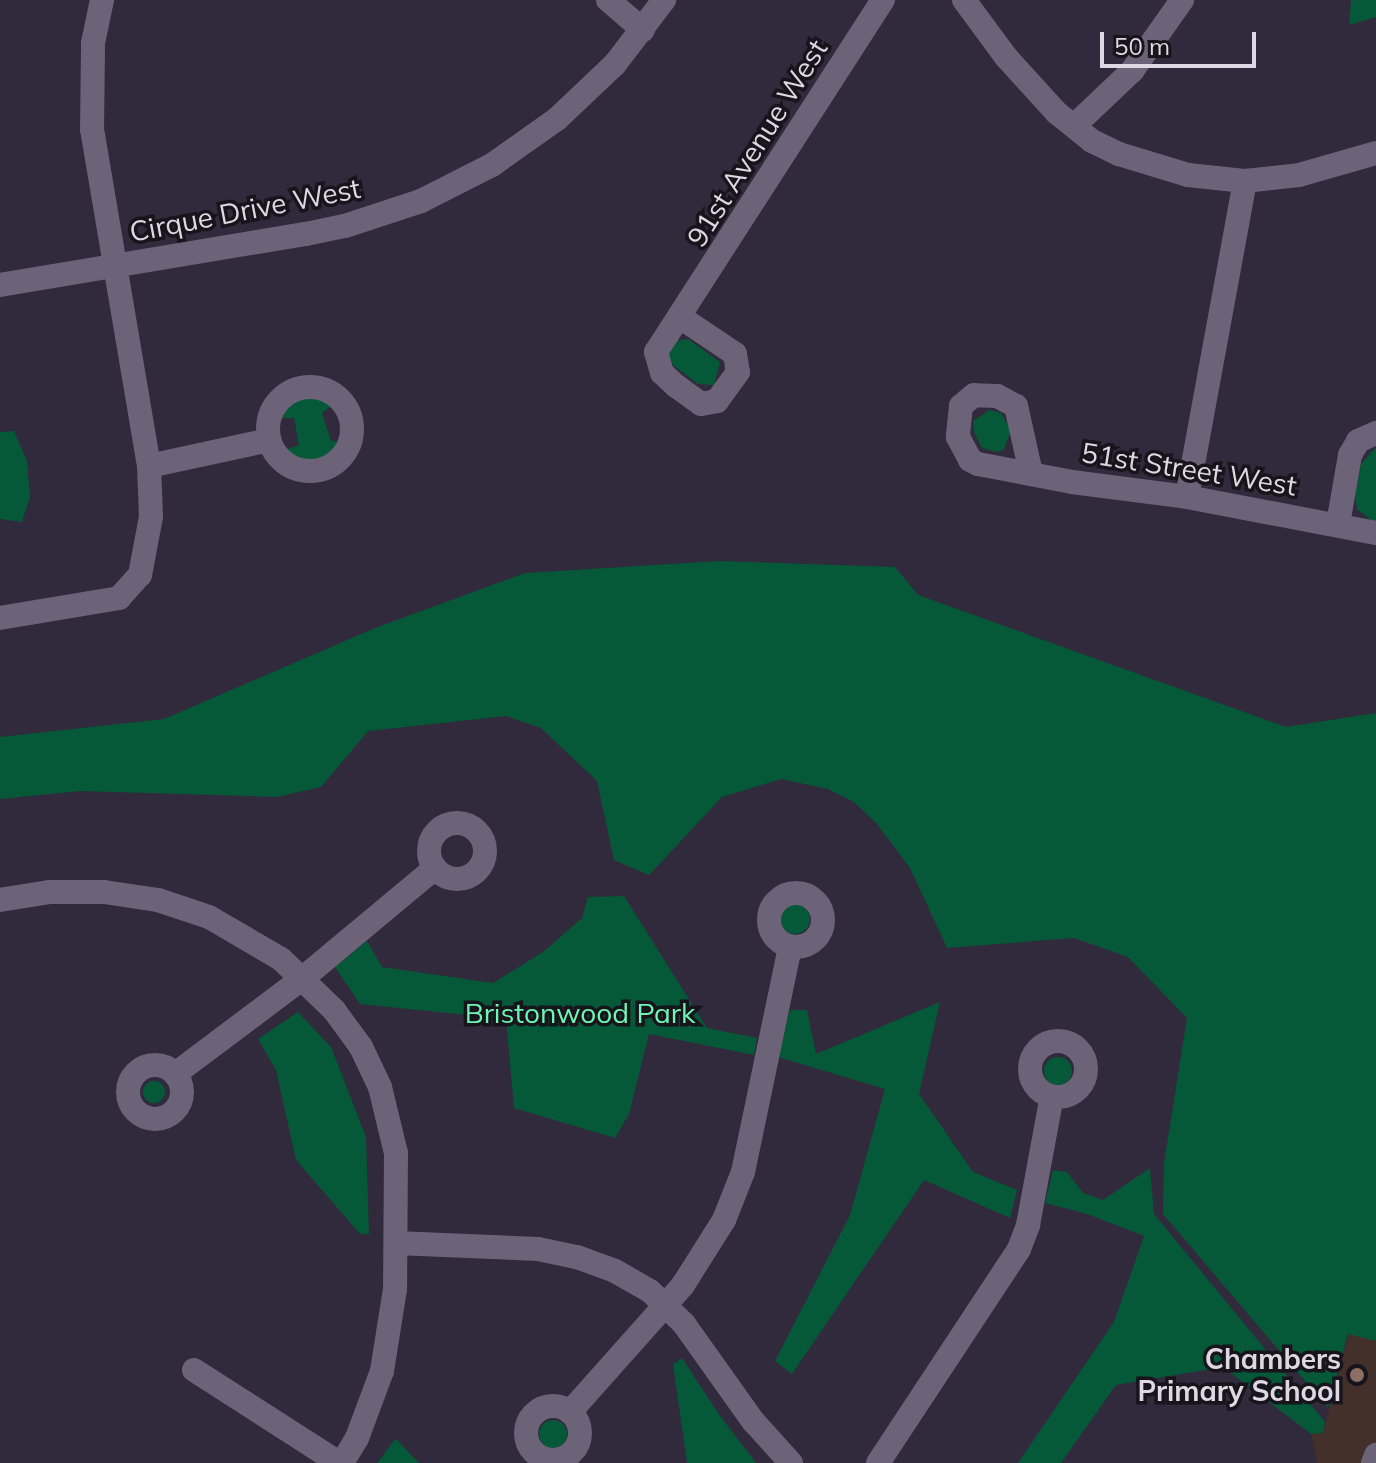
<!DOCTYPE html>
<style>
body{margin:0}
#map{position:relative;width:1376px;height:1463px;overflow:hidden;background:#31293c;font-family:Mulish,sans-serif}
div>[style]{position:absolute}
.education>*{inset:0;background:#43302b}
.green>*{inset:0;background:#055938}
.round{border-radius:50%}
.minor>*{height:24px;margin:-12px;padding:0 12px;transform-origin:12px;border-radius:12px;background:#6d6379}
.minor>.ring{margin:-12px;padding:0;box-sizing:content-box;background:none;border:24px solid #6d6379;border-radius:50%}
.dots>*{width:22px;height:22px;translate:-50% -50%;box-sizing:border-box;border:4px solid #17141c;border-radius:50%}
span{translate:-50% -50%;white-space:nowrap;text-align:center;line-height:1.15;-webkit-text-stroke:7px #17141c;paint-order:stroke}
.street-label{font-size:28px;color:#ddd8e4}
.park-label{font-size:28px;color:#6df5b3}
.poi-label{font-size:28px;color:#ddd8e4;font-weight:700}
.right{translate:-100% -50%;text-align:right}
.scale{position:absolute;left:1100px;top:32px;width:156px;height:36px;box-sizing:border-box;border:4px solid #ddd8e4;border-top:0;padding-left:10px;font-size:24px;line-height:28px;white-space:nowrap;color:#ddd8e4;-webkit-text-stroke:6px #17141c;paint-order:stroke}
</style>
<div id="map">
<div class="education">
<div style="clip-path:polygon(1349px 1334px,1376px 1341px,1376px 1463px,1317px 1463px,1311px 1434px,1323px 1433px)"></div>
</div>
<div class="green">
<div style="clip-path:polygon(1351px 0,1376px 0,1376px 17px,1349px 25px)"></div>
<div style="clip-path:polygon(688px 339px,720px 362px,714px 385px,698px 384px,670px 363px,668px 351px,674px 341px)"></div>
<div style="clip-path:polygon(313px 394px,334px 403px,322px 413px,331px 441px,342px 442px,335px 456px,313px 465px,301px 464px,282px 451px,299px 445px,294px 418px,277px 418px,291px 400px)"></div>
<div style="clip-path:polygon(989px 410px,1001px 413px,1011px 430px,1004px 449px,998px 452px,982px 448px,974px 432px,973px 421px)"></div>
<div style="clip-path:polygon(14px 431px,27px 461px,30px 497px,22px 522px,0 519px,0 432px)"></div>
<div style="clip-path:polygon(1376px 447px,1376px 524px,1357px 509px,1355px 494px,1361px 464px)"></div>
<div style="clip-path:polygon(720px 561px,895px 567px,918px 595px,1286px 727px,1376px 713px,1376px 1341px,1348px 1334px,1328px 1408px,1163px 1214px,1164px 1163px,1187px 1018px,1128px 957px,1074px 938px,947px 948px,910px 868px,877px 824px,854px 802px,828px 789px,781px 779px,722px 797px,649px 875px,614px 860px,597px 781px,541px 728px,506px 716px,368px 731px,321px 787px,277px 797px,81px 791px,0 799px,0 737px,164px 719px,375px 628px,525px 573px)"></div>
<div style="clip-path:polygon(624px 896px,707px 1028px,757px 1038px,754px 1055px,649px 1034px,629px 1114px,615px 1138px,514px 1108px,506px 1019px,360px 1004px,335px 967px,367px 941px,382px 967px,493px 983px,543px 952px,582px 918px,588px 897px)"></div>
<div class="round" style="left:780px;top:904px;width:30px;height:30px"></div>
<div style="clip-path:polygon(940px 1002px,919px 1094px,973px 1172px,1017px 1190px,1010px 1218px,924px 1180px,792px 1374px,775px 1361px,850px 1215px,885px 1089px,778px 1057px,790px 1010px,807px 1010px,816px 1054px)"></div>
<div style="clip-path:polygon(298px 1012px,331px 1047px,366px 1137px,369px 1234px,360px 1234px,296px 1160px,276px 1070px,258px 1039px)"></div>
<div class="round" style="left:1044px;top:1057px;width:28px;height:28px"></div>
<div class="round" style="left:143px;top:1081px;width:22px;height:22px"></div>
<div style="clip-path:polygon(1150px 1168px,1154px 1214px,1325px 1422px,1323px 1433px,1311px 1434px,1223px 1367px,1116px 1385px,1061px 1463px,1018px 1463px,1114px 1322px,1144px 1236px,1087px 1214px,1045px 1203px,1053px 1170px,1067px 1172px,1083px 1193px,1103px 1200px)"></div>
<div style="clip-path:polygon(682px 1358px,718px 1413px,756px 1463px,687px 1463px,673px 1364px)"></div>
<div class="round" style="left:539px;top:1420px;width:28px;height:28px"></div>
<div style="clip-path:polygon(396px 1438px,396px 1439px,419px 1463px,377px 1463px)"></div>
</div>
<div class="minor">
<div style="left:608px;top:0;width:46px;rotate:40.6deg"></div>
<div style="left:964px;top:0;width:71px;rotate:53.6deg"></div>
<div style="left:1006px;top:57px;width:76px;rotate:47.7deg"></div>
<div style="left:1057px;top:113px;width:45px;rotate:38.7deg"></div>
<div style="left:1092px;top:141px;width:30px;rotate:26deg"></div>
<div style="left:1119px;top:154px;width:72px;rotate:16.9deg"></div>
<div style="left:1188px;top:175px;width:57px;rotate:6deg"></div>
<div style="left:1245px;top:181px;width:54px;rotate:-6.3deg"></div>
<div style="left:1299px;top:175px;width:80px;rotate:-15.9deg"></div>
<div style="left:1075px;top:125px;width:79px;rotate:-43.5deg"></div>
<div style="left:1132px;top:71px;width:87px;rotate:-54.8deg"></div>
<div style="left:0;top:285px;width:310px;rotate:-9.5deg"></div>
<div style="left:306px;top:234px;width:40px;rotate:-12deg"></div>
<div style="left:345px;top:226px;width:80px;rotate:-18.2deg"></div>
<div style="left:421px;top:201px;width:80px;rotate:-26.9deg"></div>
<div style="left:492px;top:165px;width:80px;rotate:-35.3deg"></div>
<div style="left:557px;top:119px;width:80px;rotate:-43.5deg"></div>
<div style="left:615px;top:64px;width:81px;rotate:-52.6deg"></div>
<div style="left:680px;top:317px;width:66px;rotate:33.9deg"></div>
<div style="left:735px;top:354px;width:18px;rotate:81deg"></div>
<div style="left:738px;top:372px;width:36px;rotate:126deg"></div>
<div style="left:717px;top:401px;width:16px;rotate:169deg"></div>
<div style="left:701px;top:404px;width:31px;rotate:-144deg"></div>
<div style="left:676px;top:386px;width:19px;rotate:-137deg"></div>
<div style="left:662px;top:373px;width:22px;rotate:-106deg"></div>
<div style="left:656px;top:352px;width:419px;rotate:-57.2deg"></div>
<div class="ring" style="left:268px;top:387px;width:60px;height:60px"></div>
<div style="left:149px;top:466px;width:123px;rotate:-12.2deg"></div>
<div style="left:1031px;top:473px;width:69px;rotate:-102.6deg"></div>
<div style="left:1016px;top:406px;width:21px;rotate:-152deg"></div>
<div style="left:997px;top:396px;width:23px;rotate:-178deg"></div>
<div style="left:974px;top:395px;width:17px;rotate:140deg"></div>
<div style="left:961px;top:406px;width:31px;rotate:96deg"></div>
<div style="left:958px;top:437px;width:26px;rotate:62deg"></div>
<div style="left:970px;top:460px;width:9px;rotate:27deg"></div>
<div style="left:978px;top:464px;width:96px;rotate:10.8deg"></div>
<div style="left:1072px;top:482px;width:116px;rotate:7.4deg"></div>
<div style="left:1187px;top:497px;width:192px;rotate:10.8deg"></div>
<div style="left:1187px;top:497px;width:321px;rotate:-79.6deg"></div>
<div style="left:1338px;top:524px;width:70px;rotate:-80.1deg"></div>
<div style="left:1350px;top:455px;width:16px;rotate:-60deg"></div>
<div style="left:1358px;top:441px;width:20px;rotate:-24deg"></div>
<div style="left:0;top:618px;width:121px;rotate:-9.5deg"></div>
<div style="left:119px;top:598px;width:31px;rotate:-48deg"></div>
<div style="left:140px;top:575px;width:59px;rotate:-79.3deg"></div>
<div style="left:151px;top:517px;width:51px;rotate:-92.2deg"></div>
<div style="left:149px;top:466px;width:341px;rotate:-99.6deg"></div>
<div style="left:92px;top:130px;width:87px;rotate:-89.3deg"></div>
<div style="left:93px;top:43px;width:44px;rotate:-78.2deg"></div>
<div class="ring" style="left:429px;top:823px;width:32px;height:32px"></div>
<div class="ring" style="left:769px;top:893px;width:30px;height:30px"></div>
<div style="left:0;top:900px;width:51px;rotate:-9.1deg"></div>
<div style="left:50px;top:892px;width:54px"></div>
<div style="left:104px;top:892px;width:55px;rotate:8.4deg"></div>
<div style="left:158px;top:900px;width:54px;rotate:18.4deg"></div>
<div style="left:209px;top:917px;width:83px;rotate:30.3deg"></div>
<div style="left:281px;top:959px;width:74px;rotate:43.9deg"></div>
<div style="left:334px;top:1010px;width:46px;rotate:53.9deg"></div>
<div style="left:361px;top:1047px;width:44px;rotate:64.6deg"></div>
<div style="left:380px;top:1087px;width:68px;rotate:76.4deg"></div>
<div style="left:396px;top:1153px;width:136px;rotate:90.4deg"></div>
<div style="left:395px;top:1289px;width:83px;rotate:99deg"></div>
<div style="left:382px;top:1371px;width:72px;rotate:110.5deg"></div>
<div style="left:357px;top:1438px;width:29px;rotate:121deg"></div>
<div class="ring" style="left:1030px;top:1041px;width:32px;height:32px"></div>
<div class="ring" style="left:128px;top:1065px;width:30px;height:30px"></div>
<div style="left:175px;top:1074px;width:160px;rotate:-36.9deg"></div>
<div style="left:303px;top:978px;width:172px;rotate:-39.8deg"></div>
<div style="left:396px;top:1243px;width:142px;rotate:2.4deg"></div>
<div style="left:538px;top:1249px;width:40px;rotate:12deg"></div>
<div style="left:577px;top:1257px;width:40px;rotate:20.2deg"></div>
<div style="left:615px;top:1271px;width:40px;rotate:29.7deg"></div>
<div style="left:650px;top:1291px;width:47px;rotate:44.1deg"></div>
<div style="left:684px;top:1324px;width:119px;rotate:54.6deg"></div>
<div style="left:753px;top:1421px;width:57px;rotate:47.9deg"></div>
<div style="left:194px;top:1370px;width:172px;rotate:32.7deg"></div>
<div class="ring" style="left:526px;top:1406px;width:30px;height:30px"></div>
<div style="left:570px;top:1412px;width:170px;rotate:-48.3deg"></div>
<div style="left:683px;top:1285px;width:77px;rotate:-57.8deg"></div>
<div style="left:724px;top:1220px;width:52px;rotate:-68.4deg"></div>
<div style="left:743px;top:1172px;width:230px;rotate:-78.2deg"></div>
<div style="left:878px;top:1463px;width:256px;rotate:-56.6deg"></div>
<div style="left:1019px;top:1249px;width:26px;rotate:-69deg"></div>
<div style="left:1028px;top:1225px;width:131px;rotate:-79.5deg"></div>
<div style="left:1373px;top:1463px;width:9px;rotate:-69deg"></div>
</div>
<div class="dots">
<div style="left:1357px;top:1375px;background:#8d6e63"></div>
</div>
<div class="street-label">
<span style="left:757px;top:143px;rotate:-58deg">91st Avenue West</span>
<span style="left:245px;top:210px;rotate:-11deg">Cirque Drive West</span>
<span style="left:1189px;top:469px;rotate:9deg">51st Street West</span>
</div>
<div class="park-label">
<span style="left:580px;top:1013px">Bristonwood Park</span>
</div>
<div class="poi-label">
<span class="right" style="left:1341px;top:1375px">Chambers<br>Primary School</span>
</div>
<div class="scale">50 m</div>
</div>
